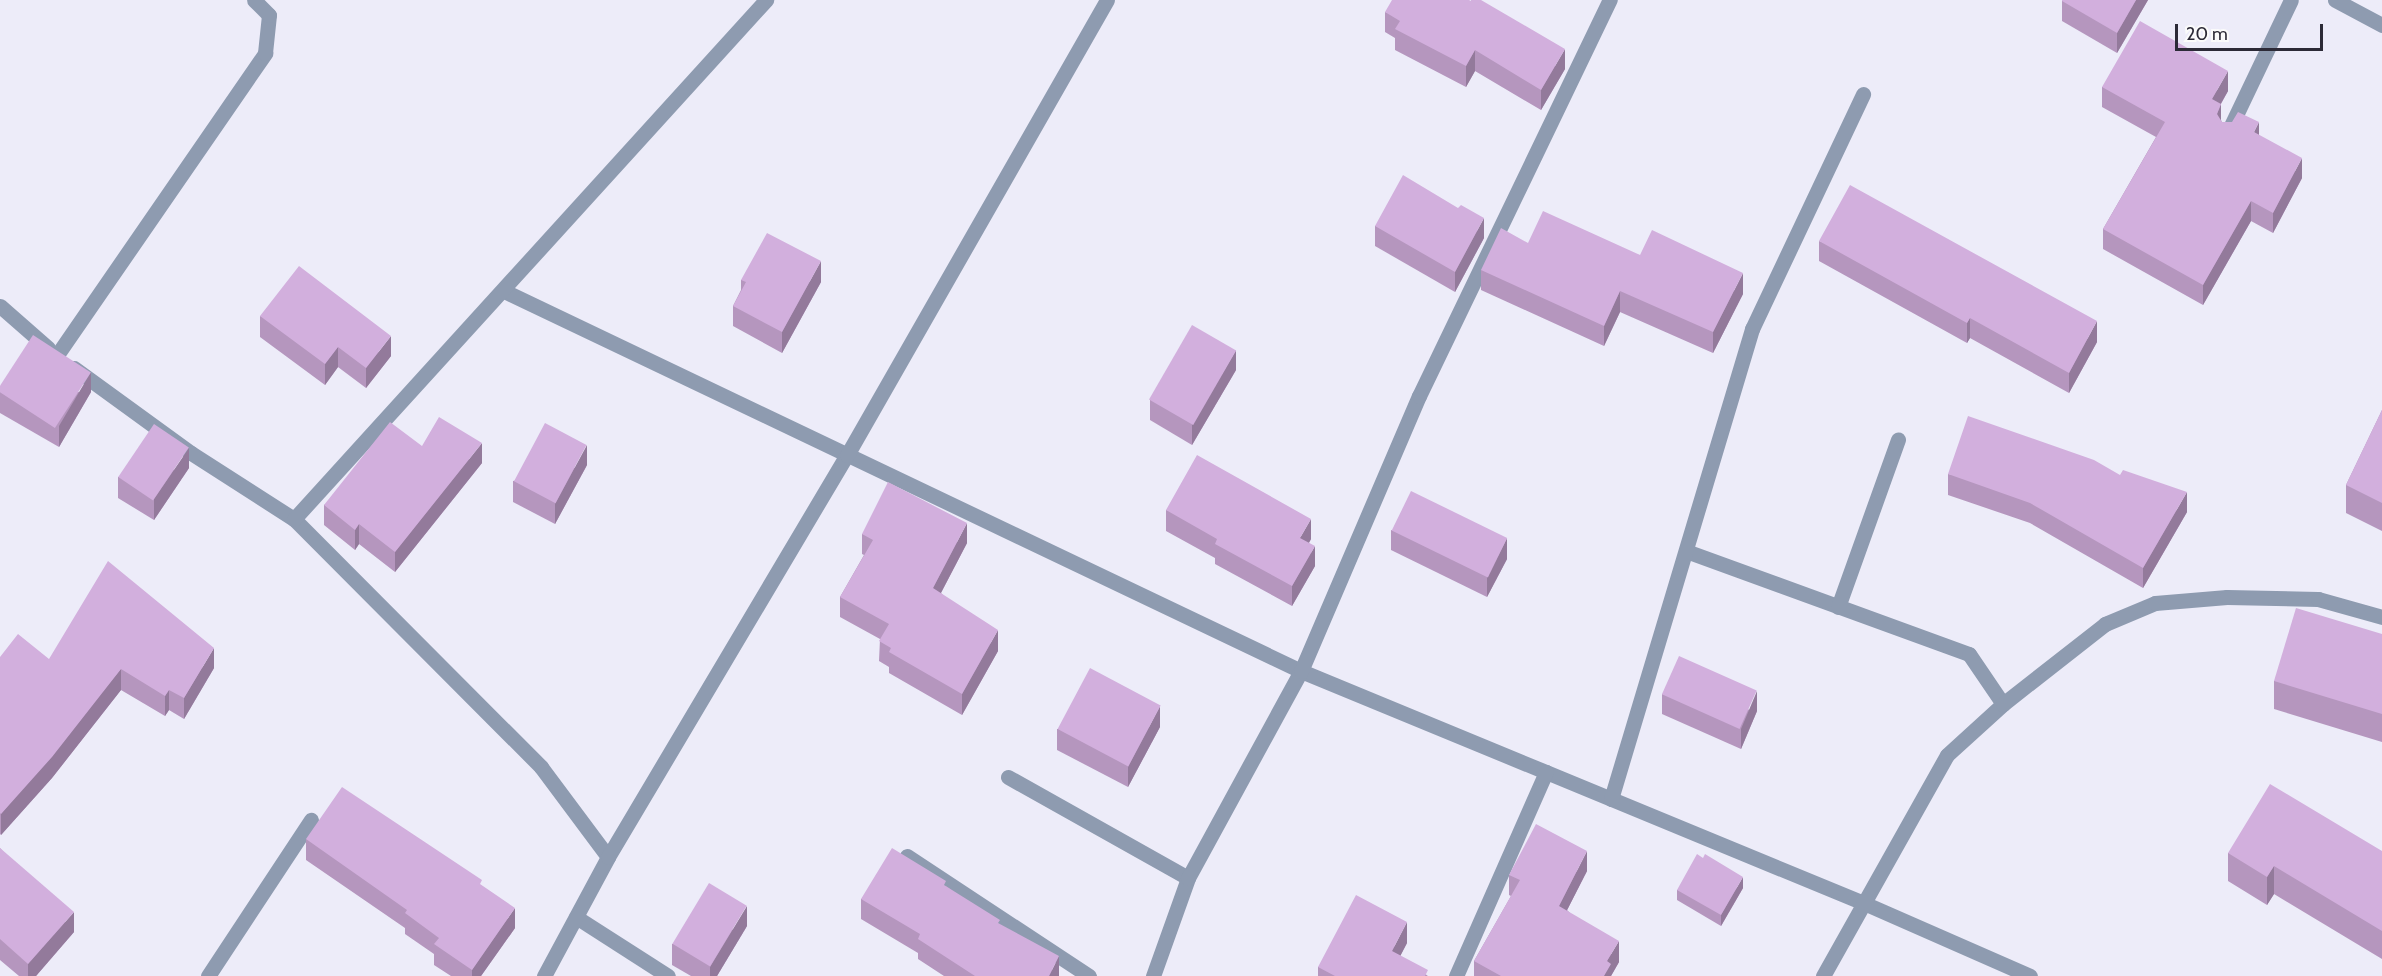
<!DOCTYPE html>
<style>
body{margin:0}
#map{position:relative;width:2382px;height:976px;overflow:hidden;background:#edecf9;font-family:Cabin,sans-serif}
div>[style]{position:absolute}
.minor>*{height:15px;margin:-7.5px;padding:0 7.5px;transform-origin:7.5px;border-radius:7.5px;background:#8e9bb0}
.wall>*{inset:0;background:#b596be}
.shaded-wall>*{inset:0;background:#937a9b}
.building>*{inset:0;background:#d2afdd;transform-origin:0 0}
span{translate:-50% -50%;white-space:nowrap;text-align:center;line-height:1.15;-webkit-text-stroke:6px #fbfbfb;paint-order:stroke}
.scale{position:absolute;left:2175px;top:24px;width:148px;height:27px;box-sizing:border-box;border:3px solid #2c2a37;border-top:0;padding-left:8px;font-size:18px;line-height:21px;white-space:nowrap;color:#2c2a37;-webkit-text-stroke:4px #fbfbfb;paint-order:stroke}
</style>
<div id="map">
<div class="minor">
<div style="left:2335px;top:0;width:53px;rotate:28deg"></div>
<div style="left:2227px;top:134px;width:148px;rotate:-64.5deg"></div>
<div style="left:504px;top:291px;width:883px;rotate:25.49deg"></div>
<div style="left:1301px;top:671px;width:611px;rotate:22.41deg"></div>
<div style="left:1866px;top:904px;width:179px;rotate:23.7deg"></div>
<div style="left:0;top:306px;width:64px;rotate:41.2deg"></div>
<div style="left:57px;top:355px;width:367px;rotate:-55.4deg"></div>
<div style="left:265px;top:53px;width:38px;rotate:-84deg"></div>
<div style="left:269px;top:15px;width:21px;rotate:-135deg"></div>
<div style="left:74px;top:368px;width:145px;rotate:36deg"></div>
<div style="left:191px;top:453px;width:122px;rotate:32.7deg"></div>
<div style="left:294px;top:519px;width:350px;rotate:45.1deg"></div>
<div style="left:541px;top:767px;width:112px;rotate:53.3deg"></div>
<div style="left:294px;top:519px;width:702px;rotate:-47.72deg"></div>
<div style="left:1686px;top:551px;width:301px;rotate:20deg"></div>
<div style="left:1969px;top:654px;width:60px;rotate:55.8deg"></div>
<div style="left:1838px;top:607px;width:178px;rotate:-70.3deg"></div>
<div style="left:1008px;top:777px;width:206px;rotate:29.3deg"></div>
<div style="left:1611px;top:799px;width:491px;rotate:-73.3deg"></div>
<div style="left:1752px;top:329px;width:260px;rotate:-64.7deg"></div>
<div style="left:907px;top:856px;width:218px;rotate:33.4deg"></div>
<div style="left:576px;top:917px;width:109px;rotate:32.7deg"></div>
<div style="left:208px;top:976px;width:187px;rotate:-56.6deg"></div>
<div style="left:544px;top:976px;width:135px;rotate:-61.7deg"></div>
<div style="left:608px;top:857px;width:468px;rotate:-59.3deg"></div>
<div style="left:847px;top:455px;width:524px;rotate:-60.26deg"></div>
<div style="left:1153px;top:976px;width:104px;rotate:-70.3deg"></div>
<div style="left:1188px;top:878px;width:236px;rotate:-61.4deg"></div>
<div style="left:1301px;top:671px;width:299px;rotate:-66.8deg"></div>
<div style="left:1419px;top:396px;width:440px;rotate:-64.3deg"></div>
<div style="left:1456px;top:976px;width:223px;rotate:-66.2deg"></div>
<div style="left:1823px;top:976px;width:253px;rotate:-60.7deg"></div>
<div style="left:1947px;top:755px;width:76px;rotate:-42.3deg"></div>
<div style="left:2003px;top:704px;width:130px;rotate:-38.1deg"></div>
<div style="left:2105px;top:624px;width:54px;rotate:-22.8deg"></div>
<div style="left:2155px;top:603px;width:72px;rotate:-4.8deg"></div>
<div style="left:2227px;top:597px;width:91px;rotate:1.3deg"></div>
<div style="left:2318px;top:599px;width:66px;rotate:15.7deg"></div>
</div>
<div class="wall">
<div style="clip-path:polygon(2148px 0,2117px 53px,2062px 21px,2062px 1px)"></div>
<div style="clip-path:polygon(1385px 12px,1565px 69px,1541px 110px,1475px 71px,1466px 87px,1395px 50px,1395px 38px,1385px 32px)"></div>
<div style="clip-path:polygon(2102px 87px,2228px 91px,2221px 104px,2221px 120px,2222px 122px,2259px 135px,2302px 178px,2273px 233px,2251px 221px,2203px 305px,2103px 249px,2103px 229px,2156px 137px,2102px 107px)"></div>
<div style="clip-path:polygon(1458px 208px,1484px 238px,1455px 292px,1375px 246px,1375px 226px)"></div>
<div style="clip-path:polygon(1819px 241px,2097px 342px,2069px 393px,1970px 338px,1967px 343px,1819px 261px)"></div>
<div style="clip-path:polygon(1528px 243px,1640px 255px,1743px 294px,1713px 353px,1620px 312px,1604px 346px,1481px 290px,1481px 270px)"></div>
<div style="clip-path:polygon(741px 280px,821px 282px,782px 353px,733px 326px,733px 306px,741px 290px)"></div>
<div style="clip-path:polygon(260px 316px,391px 356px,366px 388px,338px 367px,325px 385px,260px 337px)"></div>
<div style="clip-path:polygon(1236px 370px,1192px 445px,1150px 420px,1150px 400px)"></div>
<div style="clip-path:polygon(0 392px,91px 392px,59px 447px,0 413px)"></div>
<div style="clip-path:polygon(2382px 410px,2382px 531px,2346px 513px,2346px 485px)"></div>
<div style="clip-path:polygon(422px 446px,482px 463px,395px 572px,359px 544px,355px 550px,324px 525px,324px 505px)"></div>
<div style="clip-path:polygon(587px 465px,555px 524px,513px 502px,513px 481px)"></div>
<div style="clip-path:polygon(189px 468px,154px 520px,118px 498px,118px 477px)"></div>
<div style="clip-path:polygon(1948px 474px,2187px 512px,2143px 588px,2030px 523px,1948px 495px)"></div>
<div style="clip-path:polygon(1166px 510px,1311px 539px,1309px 543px,1315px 566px,1292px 606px,1215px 564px,1215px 558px,1166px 531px)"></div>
<div style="clip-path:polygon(1391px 530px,1507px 559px,1487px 597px,1391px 550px)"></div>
<div style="clip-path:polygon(862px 534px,967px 543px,941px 593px,998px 651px,962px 715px,889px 673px,889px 667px,879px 661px,880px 639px,840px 617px,840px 597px,864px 555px,862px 554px)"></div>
<div style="clip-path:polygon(2382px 634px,2382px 742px,2274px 709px,2274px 681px)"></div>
<div style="clip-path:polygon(0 657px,49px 659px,214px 668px,184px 719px,169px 710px,165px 716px,121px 690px,52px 778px,1px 835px,0 834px)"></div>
<div style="clip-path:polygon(1662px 694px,1757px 711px,1741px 749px,1662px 714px)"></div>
<div style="clip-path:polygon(1160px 727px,1128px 787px,1057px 750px,1057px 729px)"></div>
<div style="clip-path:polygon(306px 839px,482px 886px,515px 928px,481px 976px,451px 976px,434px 965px,434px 954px,405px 934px,405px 928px,306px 860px)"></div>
<div style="clip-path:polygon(0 848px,74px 932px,36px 976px,19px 976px,0 960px)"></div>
<div style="clip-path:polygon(2382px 851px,2382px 959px,2274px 894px,2267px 905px,2228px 881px,2228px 853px)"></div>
<div style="clip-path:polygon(1587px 871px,1567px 910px,1619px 962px,1611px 976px,1474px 976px,1474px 961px,1511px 896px,1509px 895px,1509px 875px)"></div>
<div style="clip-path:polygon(946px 886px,1000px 925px,1059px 976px,944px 976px,918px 959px,918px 953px,861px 919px,861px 899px)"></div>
<div style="clip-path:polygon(1743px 888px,1721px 926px,1677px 900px,1677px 890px)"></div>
<div style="clip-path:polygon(747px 926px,717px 976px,691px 976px,672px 965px,672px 944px)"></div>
<div style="clip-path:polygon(1407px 943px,1400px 956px,1428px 976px,1318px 976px,1318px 967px)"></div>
</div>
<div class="shaded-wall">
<div style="clip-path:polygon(2136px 0,2148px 0,2117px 53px,2117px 33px)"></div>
<div style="clip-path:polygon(1565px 49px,1565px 69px,1541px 110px,1541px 90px)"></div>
<div style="clip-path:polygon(1475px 50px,1475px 71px,1466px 87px,1466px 66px)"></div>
<div style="clip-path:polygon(2228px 71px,2228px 91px,2212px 119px,2212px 99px)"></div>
<div style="clip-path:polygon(2221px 104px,2221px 124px,2217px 114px)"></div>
<div style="clip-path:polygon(2259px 122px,2259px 143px,2254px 132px)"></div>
<div style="clip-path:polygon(2302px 158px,2302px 178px,2273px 233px,2273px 213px)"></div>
<div style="clip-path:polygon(2251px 201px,2251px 221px,2203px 305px,2203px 285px)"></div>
<div style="clip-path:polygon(1484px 218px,1484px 238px,1455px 292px,1455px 272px)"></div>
<div style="clip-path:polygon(821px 261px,821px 282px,782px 353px,782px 332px)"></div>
<div style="clip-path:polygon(1743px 273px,1743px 294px,1713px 353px,1713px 332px)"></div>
<div style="clip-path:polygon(1620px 291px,1620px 312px,1604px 346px,1604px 326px)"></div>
<div style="clip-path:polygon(1970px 318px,1970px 338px,1967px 343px,1967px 323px)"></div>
<div style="clip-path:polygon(2097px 321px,2097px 342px,2069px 393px,2069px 373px)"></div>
<div style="clip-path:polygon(391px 336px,391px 356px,366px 388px,366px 368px)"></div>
<div style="clip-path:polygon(338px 347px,338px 367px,325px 385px,325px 364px)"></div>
<div style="clip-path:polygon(1236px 350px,1236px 370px,1192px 445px,1192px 425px)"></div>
<div style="clip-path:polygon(91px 372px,91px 392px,59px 447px,59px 426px)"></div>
<div style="clip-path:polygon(482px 443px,482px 463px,395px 572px,395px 552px)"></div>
<div style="clip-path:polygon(587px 445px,587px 465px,555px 524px,555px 504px)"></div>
<div style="clip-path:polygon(189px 448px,189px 468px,154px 520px,154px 499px)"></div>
<div style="clip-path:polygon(2187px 492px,2187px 512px,2143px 588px,2143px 568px)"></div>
<div style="clip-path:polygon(1311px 519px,1311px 539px,1300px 558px,1300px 538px)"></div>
<div style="clip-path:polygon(967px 523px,967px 543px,933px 608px,933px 588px)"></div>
<div style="clip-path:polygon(359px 524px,359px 544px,355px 550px,355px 530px)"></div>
<div style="clip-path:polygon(1507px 538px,1507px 559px,1487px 597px,1487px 577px)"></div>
<div style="clip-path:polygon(1315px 546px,1315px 566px,1292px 606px,1292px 586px)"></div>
<div style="clip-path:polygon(998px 630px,998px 651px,962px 715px,962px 694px)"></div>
<div style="clip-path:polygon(214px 648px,214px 668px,184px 719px,184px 698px)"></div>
<div style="clip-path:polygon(121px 669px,121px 690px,52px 778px,1px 835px,1px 814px)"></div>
<div style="clip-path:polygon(169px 690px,169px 710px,165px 716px,165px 696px)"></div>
<div style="clip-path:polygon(1757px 691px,1757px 711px,1741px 749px,1741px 729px)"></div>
<div style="clip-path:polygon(1160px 706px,1160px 727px,1128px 787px,1128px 767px)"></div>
<div style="clip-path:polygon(1587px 851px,1587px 871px,1559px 926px,1559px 906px)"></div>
<div style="clip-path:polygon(2274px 866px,2274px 894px,2267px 905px,2267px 877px)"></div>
<div style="clip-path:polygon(1743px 877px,1743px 888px,1721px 926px,1721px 915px)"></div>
<div style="clip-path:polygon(747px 906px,747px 926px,717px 976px,710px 976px,710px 967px)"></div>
<div style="clip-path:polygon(515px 908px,515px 928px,481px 976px,472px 976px,472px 970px)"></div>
<div style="clip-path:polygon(74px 912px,74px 932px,36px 976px,28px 976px,28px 964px)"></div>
<div style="clip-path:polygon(1407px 922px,1407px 943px,1392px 972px,1392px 951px)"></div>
<div style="clip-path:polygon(1619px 941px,1619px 962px,1611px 976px,1604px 976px,1607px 961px)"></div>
<div style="clip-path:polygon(1059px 956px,1059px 976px,1049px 976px)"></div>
</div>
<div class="building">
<div style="clip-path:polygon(1392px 0,1469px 0,1471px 1px,1471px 0,1481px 0,1565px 49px,1541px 90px,1475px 50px,1466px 66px,1395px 29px,1400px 21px,1385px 12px)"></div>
<div style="clip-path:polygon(2062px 0,2136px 0,2117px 33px,2062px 1px)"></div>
<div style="clip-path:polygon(2140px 21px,2228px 71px,2212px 99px,2221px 104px,2217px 114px,2222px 122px,2232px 122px,2238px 112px,2259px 122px,2254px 132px,2302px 158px,2273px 213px,2251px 201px,2203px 285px,2103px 229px,2165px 122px,2102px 87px)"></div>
<div style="clip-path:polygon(1403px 175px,1458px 208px,1461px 205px,1484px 218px,1455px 272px,1375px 226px)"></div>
<div style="clip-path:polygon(1850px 185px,2097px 321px,2069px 373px,1970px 318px,1967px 323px,1819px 241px)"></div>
<div style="clip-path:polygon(1543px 211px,1640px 255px,1652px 230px,1743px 273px,1713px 332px,1620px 291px,1604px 326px,1481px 270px,1501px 228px,1528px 243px)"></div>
<div style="clip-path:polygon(767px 233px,821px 261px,782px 332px,733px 306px,746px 282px,741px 280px)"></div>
<div style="clip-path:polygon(299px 266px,391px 336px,366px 368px,338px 347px,325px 364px,260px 316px)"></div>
<div style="left:1192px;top:325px;width:51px;height:86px;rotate:30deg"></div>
<div style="left:33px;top:335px;width:69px;height:66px;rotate:33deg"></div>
<div style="clip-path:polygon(2382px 410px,2382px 503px,2346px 485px)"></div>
<div style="clip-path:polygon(1968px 416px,2094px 460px,2120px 475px,2123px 470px,2187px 492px,2143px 568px,2030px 503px,1948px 474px)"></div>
<div style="clip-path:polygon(439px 417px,482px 443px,395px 552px,359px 524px,355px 530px,324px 505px,390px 422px,422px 446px)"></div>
<div style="left:545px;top:423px;width:47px;height:66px;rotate:28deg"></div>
<div style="left:154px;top:424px;width:42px;height:64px;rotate:34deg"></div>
<div style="clip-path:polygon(1197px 455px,1311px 519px,1300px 538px,1315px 546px,1292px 586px,1215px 544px,1217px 539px,1166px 510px)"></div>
<div style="clip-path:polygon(888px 482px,967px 523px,933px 588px,998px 630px,962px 694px,889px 652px,891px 648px,879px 641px,889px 624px,840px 597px,873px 540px,862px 534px)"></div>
<div style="left:1411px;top:491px;width:107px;height:44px;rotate:26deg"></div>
<div style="clip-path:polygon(108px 561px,214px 648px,184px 698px,169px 690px,165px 696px,121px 669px,52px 757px,1px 814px,0 813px,0 657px,18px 634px,49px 659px)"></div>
<div style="clip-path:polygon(2296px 608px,2382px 634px,2382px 714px,2274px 681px)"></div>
<div style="left:1679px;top:656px;width:85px;height:42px;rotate:24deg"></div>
<div style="left:1090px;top:668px;width:80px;height:69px;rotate:28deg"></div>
<div style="clip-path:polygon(2270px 784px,2382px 851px,2382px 931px,2274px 866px,2267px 877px,2228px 853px)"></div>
<div style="clip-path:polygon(342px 787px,482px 880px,480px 884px,515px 908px,472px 970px,434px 944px,439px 938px,405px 913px,407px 910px,306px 839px)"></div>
<div style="clip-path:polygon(1536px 824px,1587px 851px,1559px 906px,1619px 941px,1607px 961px,1611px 964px,1604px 976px,1501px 976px,1474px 961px,1520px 880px,1509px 875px)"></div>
<div style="clip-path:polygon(0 848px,74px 912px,28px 964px,0 939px)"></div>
<div style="clip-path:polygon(892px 848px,946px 881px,944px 885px,1000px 920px,998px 923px,1059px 956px,1049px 976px,975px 976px,918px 939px,920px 934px,861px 899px)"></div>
<div style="clip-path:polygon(1697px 854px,1703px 858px,1705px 854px,1743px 877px,1721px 915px,1677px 890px)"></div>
<div style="left:709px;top:883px;width:44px;height:71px;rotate:31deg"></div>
<div style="clip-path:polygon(1356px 895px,1407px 922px,1392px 951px,1428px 970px,1425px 976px,1335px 976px,1318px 967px)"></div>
</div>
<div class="scale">20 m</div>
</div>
